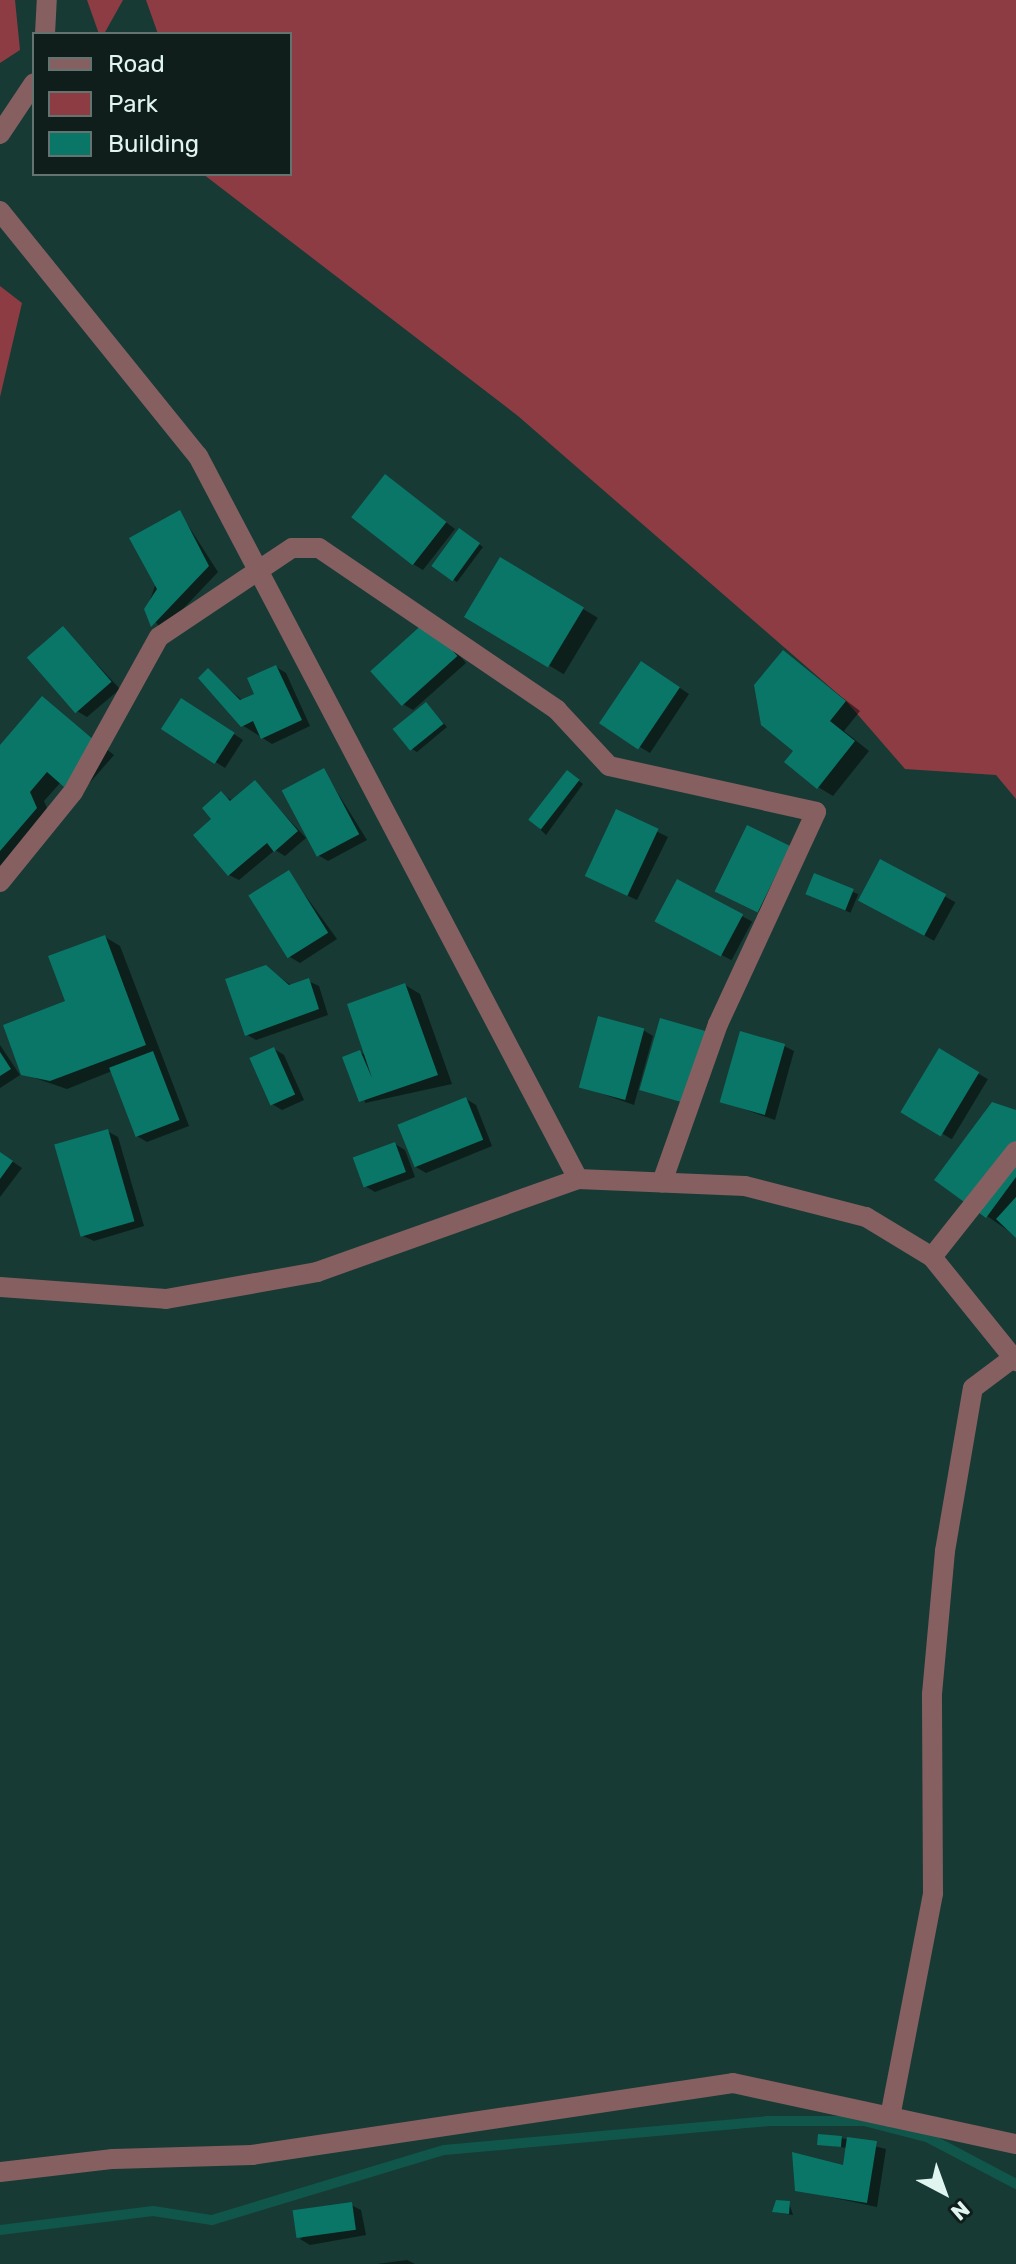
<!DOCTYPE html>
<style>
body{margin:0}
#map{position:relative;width:1016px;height:2264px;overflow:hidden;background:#173a34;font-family:Rubik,sans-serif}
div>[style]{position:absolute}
.green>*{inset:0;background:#8e3c44}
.shadow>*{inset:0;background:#0007;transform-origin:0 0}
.stream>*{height:10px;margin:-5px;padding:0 5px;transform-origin:5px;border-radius:5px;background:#11564b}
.building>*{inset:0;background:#097667;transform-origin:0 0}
.minor>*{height:20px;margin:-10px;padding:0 10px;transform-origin:10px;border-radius:10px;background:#865f61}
span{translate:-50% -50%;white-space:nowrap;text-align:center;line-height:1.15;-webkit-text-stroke:8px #0f1e1b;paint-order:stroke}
.legend{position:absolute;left:32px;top:32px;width:260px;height:144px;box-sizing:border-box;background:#0f1e1b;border:2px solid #637470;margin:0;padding:10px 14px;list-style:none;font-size:24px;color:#e1f5f0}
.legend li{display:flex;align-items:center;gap:16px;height:40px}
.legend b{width:40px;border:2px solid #637470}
.north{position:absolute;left:904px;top:2152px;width:80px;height:80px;-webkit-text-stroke:6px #0f1e1b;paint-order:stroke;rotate:139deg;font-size:22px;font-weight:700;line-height:32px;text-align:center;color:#e1f5f0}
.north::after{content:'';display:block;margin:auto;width:28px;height:36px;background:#e1f5f0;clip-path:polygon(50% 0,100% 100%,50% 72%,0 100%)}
</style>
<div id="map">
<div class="green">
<div style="clip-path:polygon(0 0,15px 0,20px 50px,0 63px)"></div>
<div style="clip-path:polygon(87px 0,123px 0,104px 34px,99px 34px)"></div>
<div style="clip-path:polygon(146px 0,1016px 0,1016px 799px,996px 775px,905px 769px,846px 701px,518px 416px,203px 174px,290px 174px,290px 34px,158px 34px)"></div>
<div style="clip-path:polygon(0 286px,22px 303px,0 397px)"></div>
</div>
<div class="shadow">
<div style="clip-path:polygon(385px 476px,455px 529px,423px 570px,413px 564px)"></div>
<div style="clip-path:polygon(180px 513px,218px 572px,162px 631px,147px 609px)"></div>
<div style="clip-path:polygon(464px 533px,483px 547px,457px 582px,433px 565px)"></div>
<div style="left:500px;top:559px;width:114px;height:66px;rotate:31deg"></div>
<div style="clip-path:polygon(63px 628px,120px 689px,87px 717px,77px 711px)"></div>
<div style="clip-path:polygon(436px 629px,466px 663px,413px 710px,403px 704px)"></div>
<div style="clip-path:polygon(784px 653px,860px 711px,844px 731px,869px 751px,833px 796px,818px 787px)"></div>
<div style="clip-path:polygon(276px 667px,286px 673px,310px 726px,272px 744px,242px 725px,208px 671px,243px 701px,257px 695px)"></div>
<div style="clip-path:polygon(651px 669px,689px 694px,650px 753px,640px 747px)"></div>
<div style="clip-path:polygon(42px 699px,114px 755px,80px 794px,61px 782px,44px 801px,51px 818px,0 869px,0 748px)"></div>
<div style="clip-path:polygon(427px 705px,447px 727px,417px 752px,412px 749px)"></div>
<div style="clip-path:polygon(191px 706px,243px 740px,225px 768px,163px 728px)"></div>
<div style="clip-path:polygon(324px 771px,367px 840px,328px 861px,318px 855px)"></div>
<div style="clip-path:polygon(571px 775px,583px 784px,546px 835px,532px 821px)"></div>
<div style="clip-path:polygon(255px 783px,306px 838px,285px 856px,275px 850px,239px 880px,229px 875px,214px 819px,221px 794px,233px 801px)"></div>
<div style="clip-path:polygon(617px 812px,668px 837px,637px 900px,596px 881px)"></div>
<div style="clip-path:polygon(789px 847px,767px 916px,727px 896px)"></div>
<div style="left:881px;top:861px;width:85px;height:44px;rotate:29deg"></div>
<div style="clip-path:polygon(289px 873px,337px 939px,300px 963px,290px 957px)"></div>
<div style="left:815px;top:876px;width:47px;height:20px;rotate:23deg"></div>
<div style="left:678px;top:882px;width:84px;height:44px;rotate:28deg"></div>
<div style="clip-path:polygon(105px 937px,120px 946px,189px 1126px,147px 1142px,137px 1136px,112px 1071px,67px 1089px,23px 1074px)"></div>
<div style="clip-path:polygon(266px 967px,292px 986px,308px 981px,319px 986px,328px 1015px,256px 1040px,246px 1034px)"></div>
<div style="clip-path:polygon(405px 985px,420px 994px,452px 1084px,365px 1103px,360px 1052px,366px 1056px)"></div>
<div style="clip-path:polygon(662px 1020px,696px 1107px,643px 1089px)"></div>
<div style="clip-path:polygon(643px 1030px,653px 1036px,634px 1105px,580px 1086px)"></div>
<div style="clip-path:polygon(0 1045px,20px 1075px,0 1088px)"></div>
<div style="clip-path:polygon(784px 1046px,794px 1051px,775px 1120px,721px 1101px)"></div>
<div style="clip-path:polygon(274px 1049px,284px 1055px,304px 1100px,282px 1110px,272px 1104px)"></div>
<div style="left:939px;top:1050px;width:57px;height:70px;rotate:31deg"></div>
<div style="clip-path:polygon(466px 1099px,476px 1105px,492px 1146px,426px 1173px,416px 1167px)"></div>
<div style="clip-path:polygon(1016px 1112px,1016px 1236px,987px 1216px)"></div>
<div style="clip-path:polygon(107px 1131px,118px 1137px,144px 1226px,94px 1241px,83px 1236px)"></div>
<div style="clip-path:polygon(395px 1144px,405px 1150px,415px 1177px,375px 1192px,365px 1186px)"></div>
<div style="clip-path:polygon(0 1153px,22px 1168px,0 1197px)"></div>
<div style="clip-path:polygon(841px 2138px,886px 2149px,877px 2207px,797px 2190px,844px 2168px,847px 2148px,819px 2144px)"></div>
<div style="clip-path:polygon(789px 2203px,793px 2215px,774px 2212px)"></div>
<div style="clip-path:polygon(351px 2205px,361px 2210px,366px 2235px,310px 2245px,300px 2239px)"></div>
<div style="clip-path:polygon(407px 2260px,415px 2264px,377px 2264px)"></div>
</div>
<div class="stream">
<div style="left:0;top:2230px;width:154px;rotate:-7.1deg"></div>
<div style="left:153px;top:2211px;width:60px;rotate:8.7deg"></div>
<div style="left:212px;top:2220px;width:242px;rotate:-16.8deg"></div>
<div style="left:444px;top:2150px;width:324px;rotate:-5.1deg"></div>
<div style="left:767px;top:2121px;width:97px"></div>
<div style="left:864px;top:2121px;width:65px;rotate:14.3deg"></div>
<div style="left:927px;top:2137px;width:101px;rotate:27.8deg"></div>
</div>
<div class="building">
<div style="left:385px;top:474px;width:78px;height:55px;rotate:38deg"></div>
<div style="clip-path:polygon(180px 510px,209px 566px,151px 627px,144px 609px,157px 589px,129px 538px)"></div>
<div style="left:459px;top:528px;width:26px;height:47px;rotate:36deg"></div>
<div style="left:500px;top:557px;width:98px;height:70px;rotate:31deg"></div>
<div style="left:426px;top:621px;width:47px;height:75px;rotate:48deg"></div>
<div style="left:63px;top:626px;width:74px;height:48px;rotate:49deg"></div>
<div style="clip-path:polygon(783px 650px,846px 701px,830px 721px,855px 741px,817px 789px,784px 762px,793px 751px,761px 725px,754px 685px)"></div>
<div style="left:641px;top:661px;width:47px;height:75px;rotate:34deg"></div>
<div style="clip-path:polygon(276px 665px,302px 720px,261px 739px,253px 721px,241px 727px,198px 678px,208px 668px,240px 700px,254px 694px,247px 678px)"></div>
<div style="clip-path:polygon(42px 696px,100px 745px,64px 787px,47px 772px,30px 792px,37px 808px,0 851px,0 745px)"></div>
<div style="left:181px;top:698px;width:64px;height:37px;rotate:33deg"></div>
<div style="left:426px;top:702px;width:28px;height:43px;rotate:51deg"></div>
<div style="left:324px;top:768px;width:75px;height:48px;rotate:62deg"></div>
<div style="left:567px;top:770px;width:16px;height:63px;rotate:38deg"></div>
<div style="clip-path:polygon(255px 780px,298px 831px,274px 852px,267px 843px,228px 876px,193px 835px,211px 819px,202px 808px,221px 791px,230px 801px)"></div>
<div style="left:616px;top:809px;width:47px;height:74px;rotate:25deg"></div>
<div style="left:747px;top:825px;width:48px;height:74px;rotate:26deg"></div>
<div style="left:880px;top:859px;width:75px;height:47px;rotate:28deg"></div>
<div style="left:289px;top:870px;width:74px;height:48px;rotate:58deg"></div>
<div style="left:814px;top:873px;width:43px;height:23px;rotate:22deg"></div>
<div style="left:677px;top:879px;width:75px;height:48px;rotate:28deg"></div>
<div style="clip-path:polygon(105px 935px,146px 1045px,50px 1081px,21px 1075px,3px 1025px,65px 1001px,48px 956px)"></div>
<div style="clip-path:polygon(266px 965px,289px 985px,309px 978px,319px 1009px,245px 1036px,225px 979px)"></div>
<div style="clip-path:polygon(405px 983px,438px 1075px,359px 1102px,342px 1057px,360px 1050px,372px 1078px,347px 1004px)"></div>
<div style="left:598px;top:1016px;width:48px;height:74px;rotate:15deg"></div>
<div style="left:660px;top:1018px;width:48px;height:75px;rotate:16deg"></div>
<div style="left:740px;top:1031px;width:47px;height:74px;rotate:16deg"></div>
<div style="left:274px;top:1047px;width:52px;height:27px;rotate:66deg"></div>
<div style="left:939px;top:1048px;width:47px;height:75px;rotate:31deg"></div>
<div style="left:153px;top:1051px;width:74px;height:47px;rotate:69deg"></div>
<div style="clip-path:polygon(0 1052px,11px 1069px,0 1076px)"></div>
<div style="left:466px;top:1097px;width:46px;height:74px;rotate:68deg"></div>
<div style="clip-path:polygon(992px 1102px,1016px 1110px,1016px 1177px,986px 1218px,934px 1180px)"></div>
<div style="left:108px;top:1129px;width:96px;height:56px;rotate:74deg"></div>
<div style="left:395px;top:1142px;width:32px;height:45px;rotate:70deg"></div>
<div style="clip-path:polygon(0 1152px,13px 1161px,0 1179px)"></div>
<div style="clip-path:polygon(1016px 1197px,1016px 1238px,996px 1219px)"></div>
<div style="left:818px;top:2134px;width:24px;height:11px;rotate:5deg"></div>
<div style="clip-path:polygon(847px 2137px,877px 2141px,867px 2203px,795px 2191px,792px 2152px,843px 2165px)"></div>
<div style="clip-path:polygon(790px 2201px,789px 2214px,772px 2212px,776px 2200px)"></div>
<div style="left:352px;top:2202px;width:28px;height:60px;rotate:82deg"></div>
</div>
<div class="minor">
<div style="left:45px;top:34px;width:34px;rotate:-87deg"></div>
<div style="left:0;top:134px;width:61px;rotate:-56.3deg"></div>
<div style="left:0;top:211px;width:315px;rotate:51.1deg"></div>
<div style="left:198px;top:456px;width:817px;rotate:62.27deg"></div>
<div style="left:0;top:882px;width:116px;rotate:-51deg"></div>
<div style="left:73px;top:792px;width:177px;rotate:-61deg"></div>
<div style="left:159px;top:637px;width:160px;rotate:-33.8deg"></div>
<div style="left:292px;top:548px;width:27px"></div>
<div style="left:319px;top:548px;width:288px;rotate:34.2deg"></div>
<div style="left:557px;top:710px;width:76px;rotate:47.1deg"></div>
<div style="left:609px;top:766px;width:212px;rotate:12.5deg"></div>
<div style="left:816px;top:812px;width:234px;rotate:114.8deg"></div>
<div style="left:718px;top:1024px;width:168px;rotate:109.5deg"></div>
<div style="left:932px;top:1257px;width:135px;rotate:-51.6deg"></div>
<div style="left:0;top:1287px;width:166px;rotate:4.1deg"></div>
<div style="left:166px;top:1299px;width:153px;rotate:-10.1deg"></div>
<div style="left:317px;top:1272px;width:277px;rotate:-19.6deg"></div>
<div style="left:578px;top:1179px;width:167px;rotate:2.4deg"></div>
<div style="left:745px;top:1186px;width:125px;rotate:14.4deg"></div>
<div style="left:866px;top:1217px;width:77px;rotate:31.2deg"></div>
<div style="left:932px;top:1257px;width:134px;rotate:51.1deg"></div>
<div style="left:890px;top:2117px;width:228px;rotate:-79.1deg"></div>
<div style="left:933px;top:1893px;width:199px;rotate:-90.3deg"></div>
<div style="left:932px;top:1694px;width:144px;rotate:-84.8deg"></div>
<div style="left:945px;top:1551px;width:165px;rotate:-80.3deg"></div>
<div style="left:973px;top:1388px;width:50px;rotate:-36.9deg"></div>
<div style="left:0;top:2172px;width:114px;rotate:-6.6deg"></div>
<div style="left:113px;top:2159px;width:139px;rotate:-1.6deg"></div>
<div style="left:252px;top:2155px;width:486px;rotate:-8.5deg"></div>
<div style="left:733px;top:2083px;width:289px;rotate:12.2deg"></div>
</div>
<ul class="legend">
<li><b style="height:10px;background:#865f61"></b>Road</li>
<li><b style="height:22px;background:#8e3c44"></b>Park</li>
<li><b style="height:22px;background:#097667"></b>Building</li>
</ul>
<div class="north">N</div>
</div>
